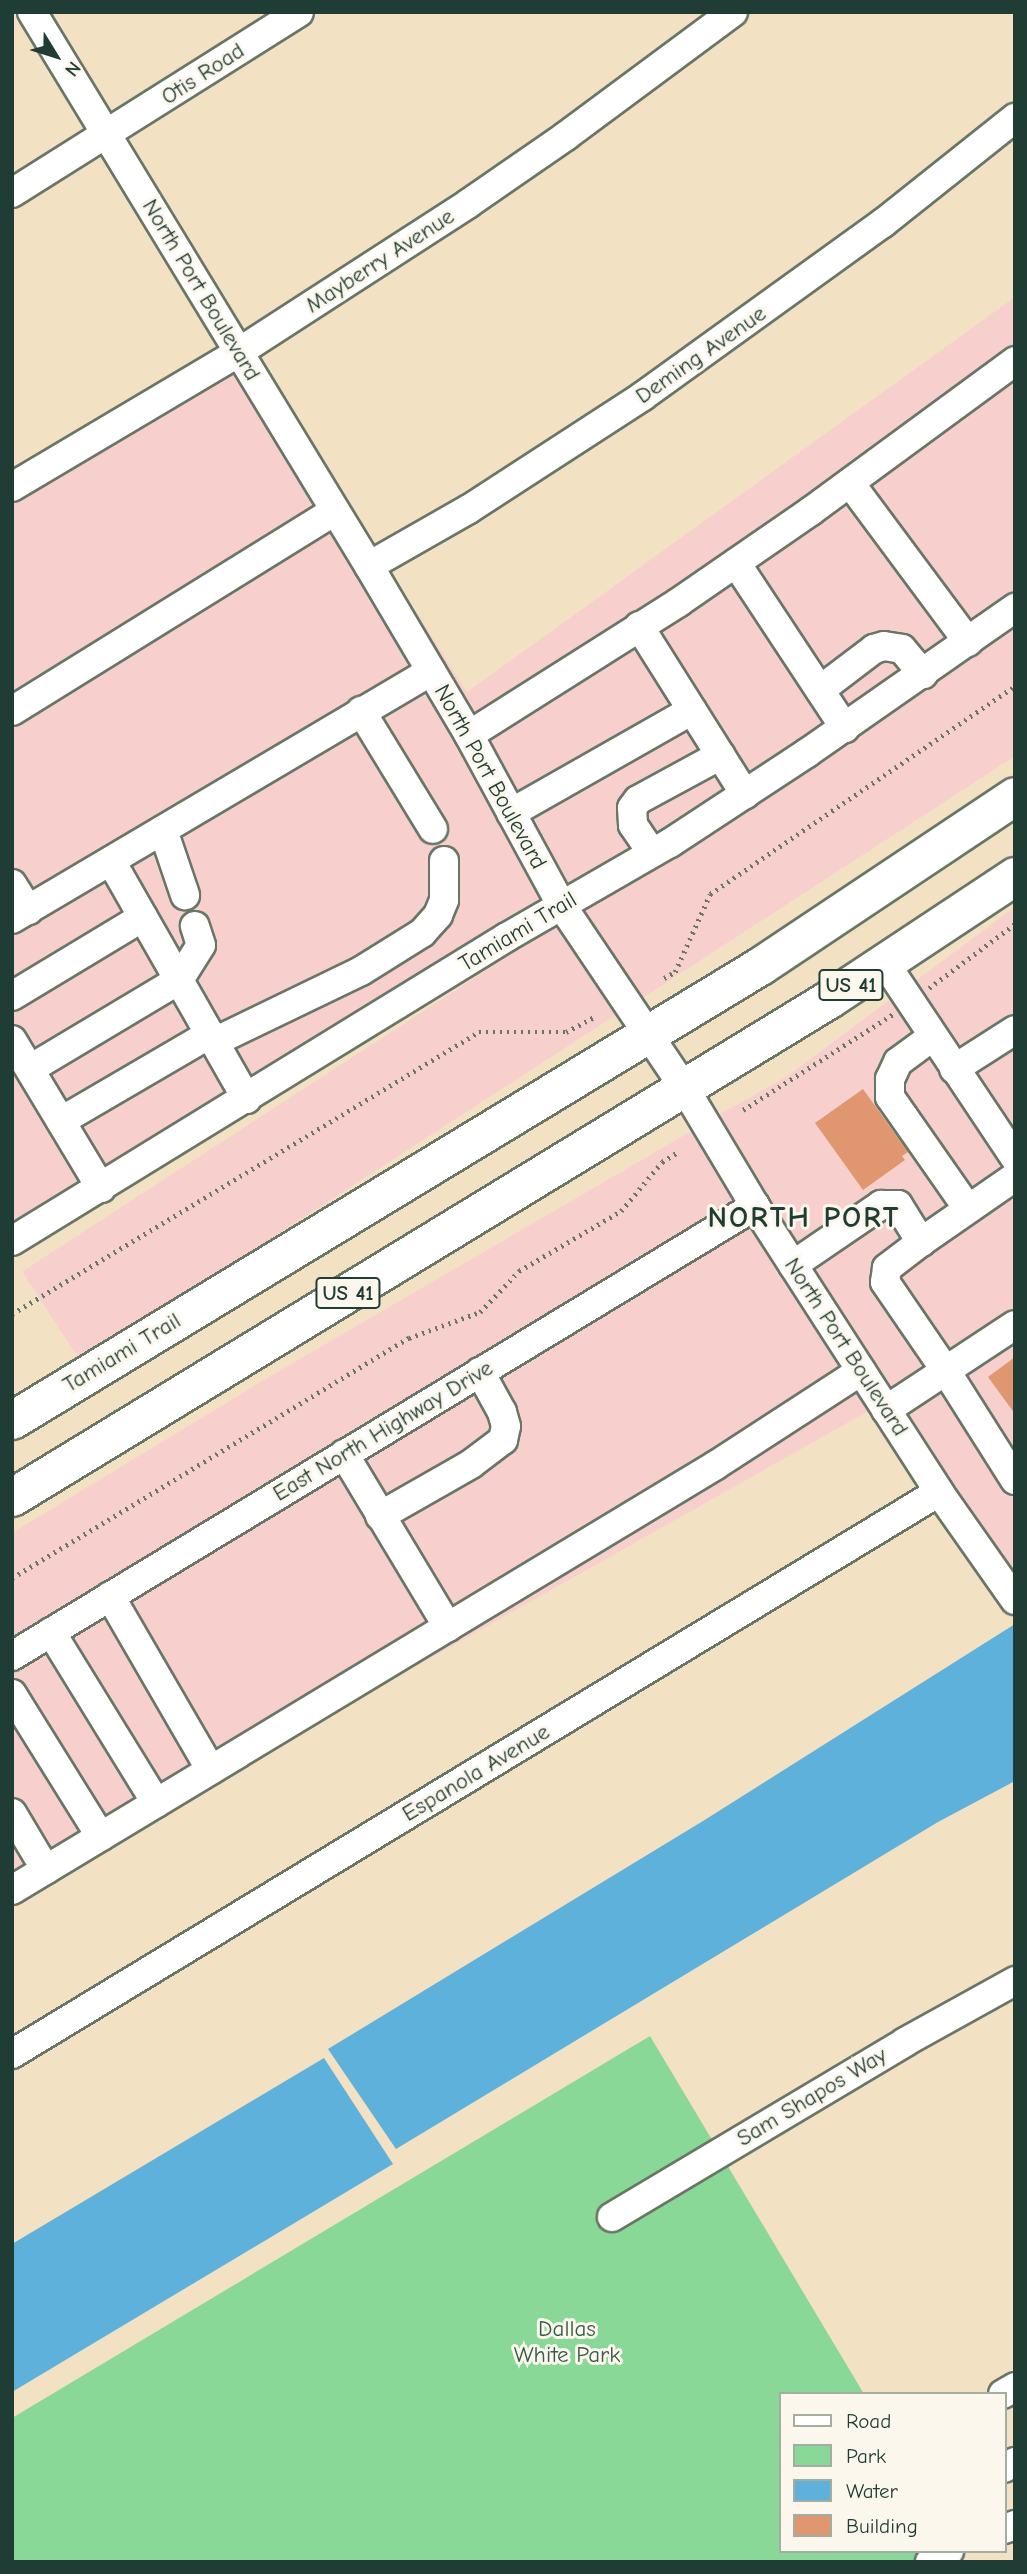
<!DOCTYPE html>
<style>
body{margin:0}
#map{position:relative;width:1027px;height:2574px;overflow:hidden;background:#f3e1c4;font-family:"Comic Neue",sans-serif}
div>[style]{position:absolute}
.built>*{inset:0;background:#f7d0cd;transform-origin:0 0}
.green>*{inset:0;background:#8ad897}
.water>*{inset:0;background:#5eb1da}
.building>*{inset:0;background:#e0966e}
.path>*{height:4.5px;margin-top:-2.25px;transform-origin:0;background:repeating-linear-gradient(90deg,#697666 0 2px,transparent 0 7px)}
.roads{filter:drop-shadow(2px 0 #697666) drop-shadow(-2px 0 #697666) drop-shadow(0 2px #697666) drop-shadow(0 -2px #697666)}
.minor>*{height:28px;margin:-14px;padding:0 14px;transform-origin:14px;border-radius:14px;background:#fff}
.major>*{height:37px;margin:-18.5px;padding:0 18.5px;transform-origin:18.5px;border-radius:18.5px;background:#fff}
span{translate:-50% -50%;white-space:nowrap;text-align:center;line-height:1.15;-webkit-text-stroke:6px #fbf7ec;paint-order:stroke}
.shield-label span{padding:2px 5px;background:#fbf7ec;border:2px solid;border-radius:5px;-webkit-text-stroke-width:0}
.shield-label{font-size:21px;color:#1f3d34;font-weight:700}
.street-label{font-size:23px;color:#1f3d34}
.park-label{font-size:23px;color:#345c48}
.district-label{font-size:30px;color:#1f3d34;font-weight:700;letter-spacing:2px}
.frame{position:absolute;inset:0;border:14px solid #1f3d34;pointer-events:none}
.legend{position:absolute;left:779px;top:2392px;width:228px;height:161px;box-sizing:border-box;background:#fbf7ec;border:2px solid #a3ada2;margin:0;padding:9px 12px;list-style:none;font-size:21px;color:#1f3d34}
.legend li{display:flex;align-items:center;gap:14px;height:35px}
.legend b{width:35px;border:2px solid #a3ada2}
.north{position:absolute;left:21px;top:21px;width:70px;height:70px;-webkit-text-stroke:5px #fbf7ec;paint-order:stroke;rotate:128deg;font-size:19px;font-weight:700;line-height:28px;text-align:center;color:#1f3d34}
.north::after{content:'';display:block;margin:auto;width:24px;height:32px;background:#1f3d34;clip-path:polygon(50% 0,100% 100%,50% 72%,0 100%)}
</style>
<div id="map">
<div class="built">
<div style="clip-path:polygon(1015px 297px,1015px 592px,800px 743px,663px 832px,566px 889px,385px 571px,389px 569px,467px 692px)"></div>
<div style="clip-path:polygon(235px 369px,458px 740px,545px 901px,12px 1227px,12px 502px)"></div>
<div style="clip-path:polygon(1015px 624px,1015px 756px,638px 1001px,579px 911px,815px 764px)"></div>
<div style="clip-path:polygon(1015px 907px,1015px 1578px,949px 1486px,715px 1117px,786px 1077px)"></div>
<div style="left:559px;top:923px;width:108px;height:640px;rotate:57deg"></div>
<div style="clip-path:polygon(695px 1129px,738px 1201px,12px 1640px,12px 1533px,269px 1377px)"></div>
<div style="clip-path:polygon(752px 1223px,872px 1409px,12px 1894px,12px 1671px)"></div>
</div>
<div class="green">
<div style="clip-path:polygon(650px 2036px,864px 2394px,780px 2394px,780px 2551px,957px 2551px,940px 2562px,12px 2562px,12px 2418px)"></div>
</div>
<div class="water">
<div style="clip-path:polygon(1015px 1624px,1015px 1781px,938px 1822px,396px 2149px,328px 2049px,703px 1821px)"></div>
<div style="clip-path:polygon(324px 2058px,393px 2164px,12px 2392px,12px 2244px)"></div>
</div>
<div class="building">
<div style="clip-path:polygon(863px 1089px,908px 1152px,902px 1156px,905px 1160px,863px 1190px,815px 1123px)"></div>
<div style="clip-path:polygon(1015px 1357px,1015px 1414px,988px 1377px)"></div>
</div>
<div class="path">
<div style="left:664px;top:978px;width:13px;rotate:-29deg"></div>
<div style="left:675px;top:972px;width:85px;rotate:-65.8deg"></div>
<div style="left:710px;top:894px;width:369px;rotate:-34.3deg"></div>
<div style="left:929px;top:988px;width:107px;rotate:-36.7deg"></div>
<div style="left:743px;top:1110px;width:178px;rotate:-32.6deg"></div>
<div style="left:12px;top:1314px;width:546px;rotate:-31.13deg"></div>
<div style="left:479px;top:1032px;width:87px"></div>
<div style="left:566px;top:1032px;width:34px;rotate:-28deg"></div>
<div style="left:12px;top:1578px;width:464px;rotate:-31.2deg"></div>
<div style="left:409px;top:1338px;width:76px;rotate:-20.1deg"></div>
<div style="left:480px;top:1312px;width:57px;rotate:-46.4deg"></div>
<div style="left:519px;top:1271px;width:118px;rotate:-30.5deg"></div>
<div style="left:621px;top:1211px;width:64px;rotate:-50.1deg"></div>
<div style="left:662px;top:1162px;width:19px;rotate:-32deg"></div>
</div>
<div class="roads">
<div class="minor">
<div style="left:32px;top:12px;width:648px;rotate:58.69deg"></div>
<div style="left:369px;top:566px;width:196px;rotate:59.4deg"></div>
<div style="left:469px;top:735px;width:195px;rotate:61.5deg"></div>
<div style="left:562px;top:906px;width:220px;rotate:56.1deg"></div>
<div style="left:685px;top:1089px;width:136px;rotate:59.1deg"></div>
<div style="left:755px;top:1206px;width:340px;rotate:57.2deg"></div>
<div style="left:939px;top:1492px;width:132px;rotate:54.9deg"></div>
<div style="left:12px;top:193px;width:339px;rotate:-32.2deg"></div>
<div style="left:850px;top:483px;width:198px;rotate:53.4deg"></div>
<div style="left:12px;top:487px;width:264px;rotate:-30.7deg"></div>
<div style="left:239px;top:352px;width:274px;rotate:-32.9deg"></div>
<div style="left:469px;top:203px;width:118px;rotate:-34.6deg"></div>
<div style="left:566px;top:136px;width:208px;rotate:-36.6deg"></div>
<div style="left:736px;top:563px;width:198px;rotate:56.6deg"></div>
<div style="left:369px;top:566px;width:115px;rotate:-29.7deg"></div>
<div style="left:469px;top:509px;width:207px;rotate:-33deg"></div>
<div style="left:643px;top:396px;width:296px;rotate:-35.8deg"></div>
<div style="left:883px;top:223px;width:169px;rotate:-38.5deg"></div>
<div style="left:639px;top:626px;width:199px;rotate:57.8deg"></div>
<div style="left:820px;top:690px;width:68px;rotate:-37.2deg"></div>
<div style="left:874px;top:649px;width:10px;rotate:-17deg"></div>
<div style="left:884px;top:646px;width:18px;rotate:9deg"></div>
<div style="left:902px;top:649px;width:33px;rotate:50deg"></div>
<div style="left:12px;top:711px;width:380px;rotate:-31.8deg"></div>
<div style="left:361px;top:711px;width:138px;rotate:58.6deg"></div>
<div style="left:469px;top:735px;width:249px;rotate:-32.3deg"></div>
<div style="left:679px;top:602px;width:160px;rotate:-34.6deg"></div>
<div style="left:811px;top:511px;width:253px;rotate:-36.3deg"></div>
<div style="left:511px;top:813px;width:208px;rotate:-29.6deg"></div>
<div style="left:163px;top:830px;width:69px;rotate:71.3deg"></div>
<div style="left:652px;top:853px;width:34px;rotate:-124deg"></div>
<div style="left:633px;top:825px;width:17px;rotate:-93deg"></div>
<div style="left:632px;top:808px;width:10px;rotate:-53deg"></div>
<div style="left:638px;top:800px;width:94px;rotate:-28.5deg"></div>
<div style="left:111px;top:861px;width:274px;rotate:60.3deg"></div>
<div style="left:12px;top:884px;width:31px;rotate:58deg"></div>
<div style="left:12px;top:919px;width:487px;rotate:-30.6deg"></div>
<div style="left:885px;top:963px;width:234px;rotate:56.3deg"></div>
<div style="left:12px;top:996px;width:153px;rotate:-31.1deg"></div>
<div style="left:932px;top:1037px;width:42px;rotate:143.7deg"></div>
<div style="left:898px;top:1062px;width:19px;rotate:115deg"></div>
<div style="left:890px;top:1079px;width:18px;rotate:90deg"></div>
<div style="left:890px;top:1097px;width:136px;rotate:55.1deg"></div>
<div style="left:12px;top:1040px;width:173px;rotate:59deg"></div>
<div style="left:214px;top:1042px;width:163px;rotate:-25.8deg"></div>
<div style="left:361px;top:971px;width:72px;rotate:-31.9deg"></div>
<div style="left:422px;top:933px;width:24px;rotate:-48deg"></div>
<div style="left:438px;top:915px;width:16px;rotate:-68deg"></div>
<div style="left:444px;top:900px;width:39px;rotate:-90deg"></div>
<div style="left:30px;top:1069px;width:174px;rotate:-30.9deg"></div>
<div style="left:179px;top:980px;width:41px;rotate:-57.8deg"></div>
<div style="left:201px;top:945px;width:20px;rotate:-108deg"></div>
<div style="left:954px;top:1069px;width:72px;rotate:-32.6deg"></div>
<div style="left:61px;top:1121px;width:173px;rotate:-30.3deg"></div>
<div style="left:12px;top:1241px;width:581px;rotate:-31.56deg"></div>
<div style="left:507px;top:937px;width:188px;rotate:-30deg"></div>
<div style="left:670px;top:843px;width:164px;rotate:-33.3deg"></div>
<div style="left:807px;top:753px;width:254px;rotate:-34.9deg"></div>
<div style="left:921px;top:1242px;width:43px;rotate:142.6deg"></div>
<div style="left:887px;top:1268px;width:14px;rotate:98deg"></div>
<div style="left:885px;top:1282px;width:108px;rotate:55.6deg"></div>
<div style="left:946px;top:1371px;width:129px;rotate:57.7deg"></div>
<div style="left:793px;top:1265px;width:107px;rotate:-34.3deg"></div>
<div style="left:881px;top:1205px;width:17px"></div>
<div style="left:898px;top:1205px;width:44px;rotate:58.1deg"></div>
<div style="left:921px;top:1242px;width:114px;rotate:-34.7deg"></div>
<div style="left:886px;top:1410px;width:154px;rotate:-33.4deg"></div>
<div style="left:344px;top:1454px;width:202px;rotate:59deg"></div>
<div style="left:380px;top:1516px;width:105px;rotate:-29.7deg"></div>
<div style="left:471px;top:1464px;width:40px;rotate:-37deg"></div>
<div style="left:503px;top:1440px;width:14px;rotate:-78deg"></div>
<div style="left:506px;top:1426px;width:15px;rotate:-106deg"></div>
<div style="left:502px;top:1412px;width:46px;rotate:-118.8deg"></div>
<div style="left:110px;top:1596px;width:201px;rotate:59.9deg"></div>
<div style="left:51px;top:1632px;width:201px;rotate:58.4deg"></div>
<div style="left:12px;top:1656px;width:869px;rotate:-31.2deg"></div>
<div style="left:12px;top:1694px;width:168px;rotate:58.1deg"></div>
<div style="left:12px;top:1813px;width:66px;rotate:59.2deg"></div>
<div style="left:12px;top:1890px;width:822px;rotate:-31.12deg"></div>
<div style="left:716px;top:1465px;width:173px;rotate:-33deg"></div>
<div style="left:12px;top:2054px;width:1084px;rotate:-31.23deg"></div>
<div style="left:612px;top:2217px;width:341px;rotate:-30.8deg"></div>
<div style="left:905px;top:2042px;width:126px;rotate:-29deg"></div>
<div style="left:1003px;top:2394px;width:14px;rotate:-30deg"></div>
<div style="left:1004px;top:2468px;width:13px;rotate:-29deg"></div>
<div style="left:1004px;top:2529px;width:12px;rotate:-20deg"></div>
<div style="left:930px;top:2562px;width:22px;rotate:-30deg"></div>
</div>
<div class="major">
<div style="left:12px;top:1420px;width:875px;rotate:-31.26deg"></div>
<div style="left:760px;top:966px;width:306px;rotate:-33.7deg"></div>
<div style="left:12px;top:1497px;width:957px;rotate:-31.36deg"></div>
<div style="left:829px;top:999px;width:223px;rotate:-33.5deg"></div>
</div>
</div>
<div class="shield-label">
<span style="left:851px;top:985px">US 41</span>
<span style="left:348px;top:1293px">US 41</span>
</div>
<div class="street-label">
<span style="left:203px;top:74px;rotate:-33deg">Otis Road</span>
<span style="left:380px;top:261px;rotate:-33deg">Mayberry Avenue</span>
<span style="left:201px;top:290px;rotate:59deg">North Port Boulevard</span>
<span style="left:701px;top:355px;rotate:-35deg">Deming Avenue</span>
<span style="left:490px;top:777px;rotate:61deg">North Port Boulevard</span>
<span style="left:518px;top:932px;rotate:-31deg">Tamiami Trail</span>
<span style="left:846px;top:1347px;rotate:57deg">North Port Boulevard</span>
<span style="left:122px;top:1353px;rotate:-31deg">Tamiami Trail</span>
<span style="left:383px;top:1431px;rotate:-31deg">East North Highway Drive</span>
<span style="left:476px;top:1773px;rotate:-31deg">Espanola Avenue</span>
<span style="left:812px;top:2097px;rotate:-31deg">Sam Shapos Way</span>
</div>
<div class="park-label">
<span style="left:567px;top:2342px">Dallas<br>White Park</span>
</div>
<div class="district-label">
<span style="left:804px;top:1218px">NORTH PORT</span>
</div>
<div class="frame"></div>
<ul class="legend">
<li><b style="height:9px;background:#fff"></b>Road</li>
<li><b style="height:19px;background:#8ad897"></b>Park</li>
<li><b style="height:19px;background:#5eb1da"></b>Water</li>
<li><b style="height:19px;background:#e0966e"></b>Building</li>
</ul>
<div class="north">N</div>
</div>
